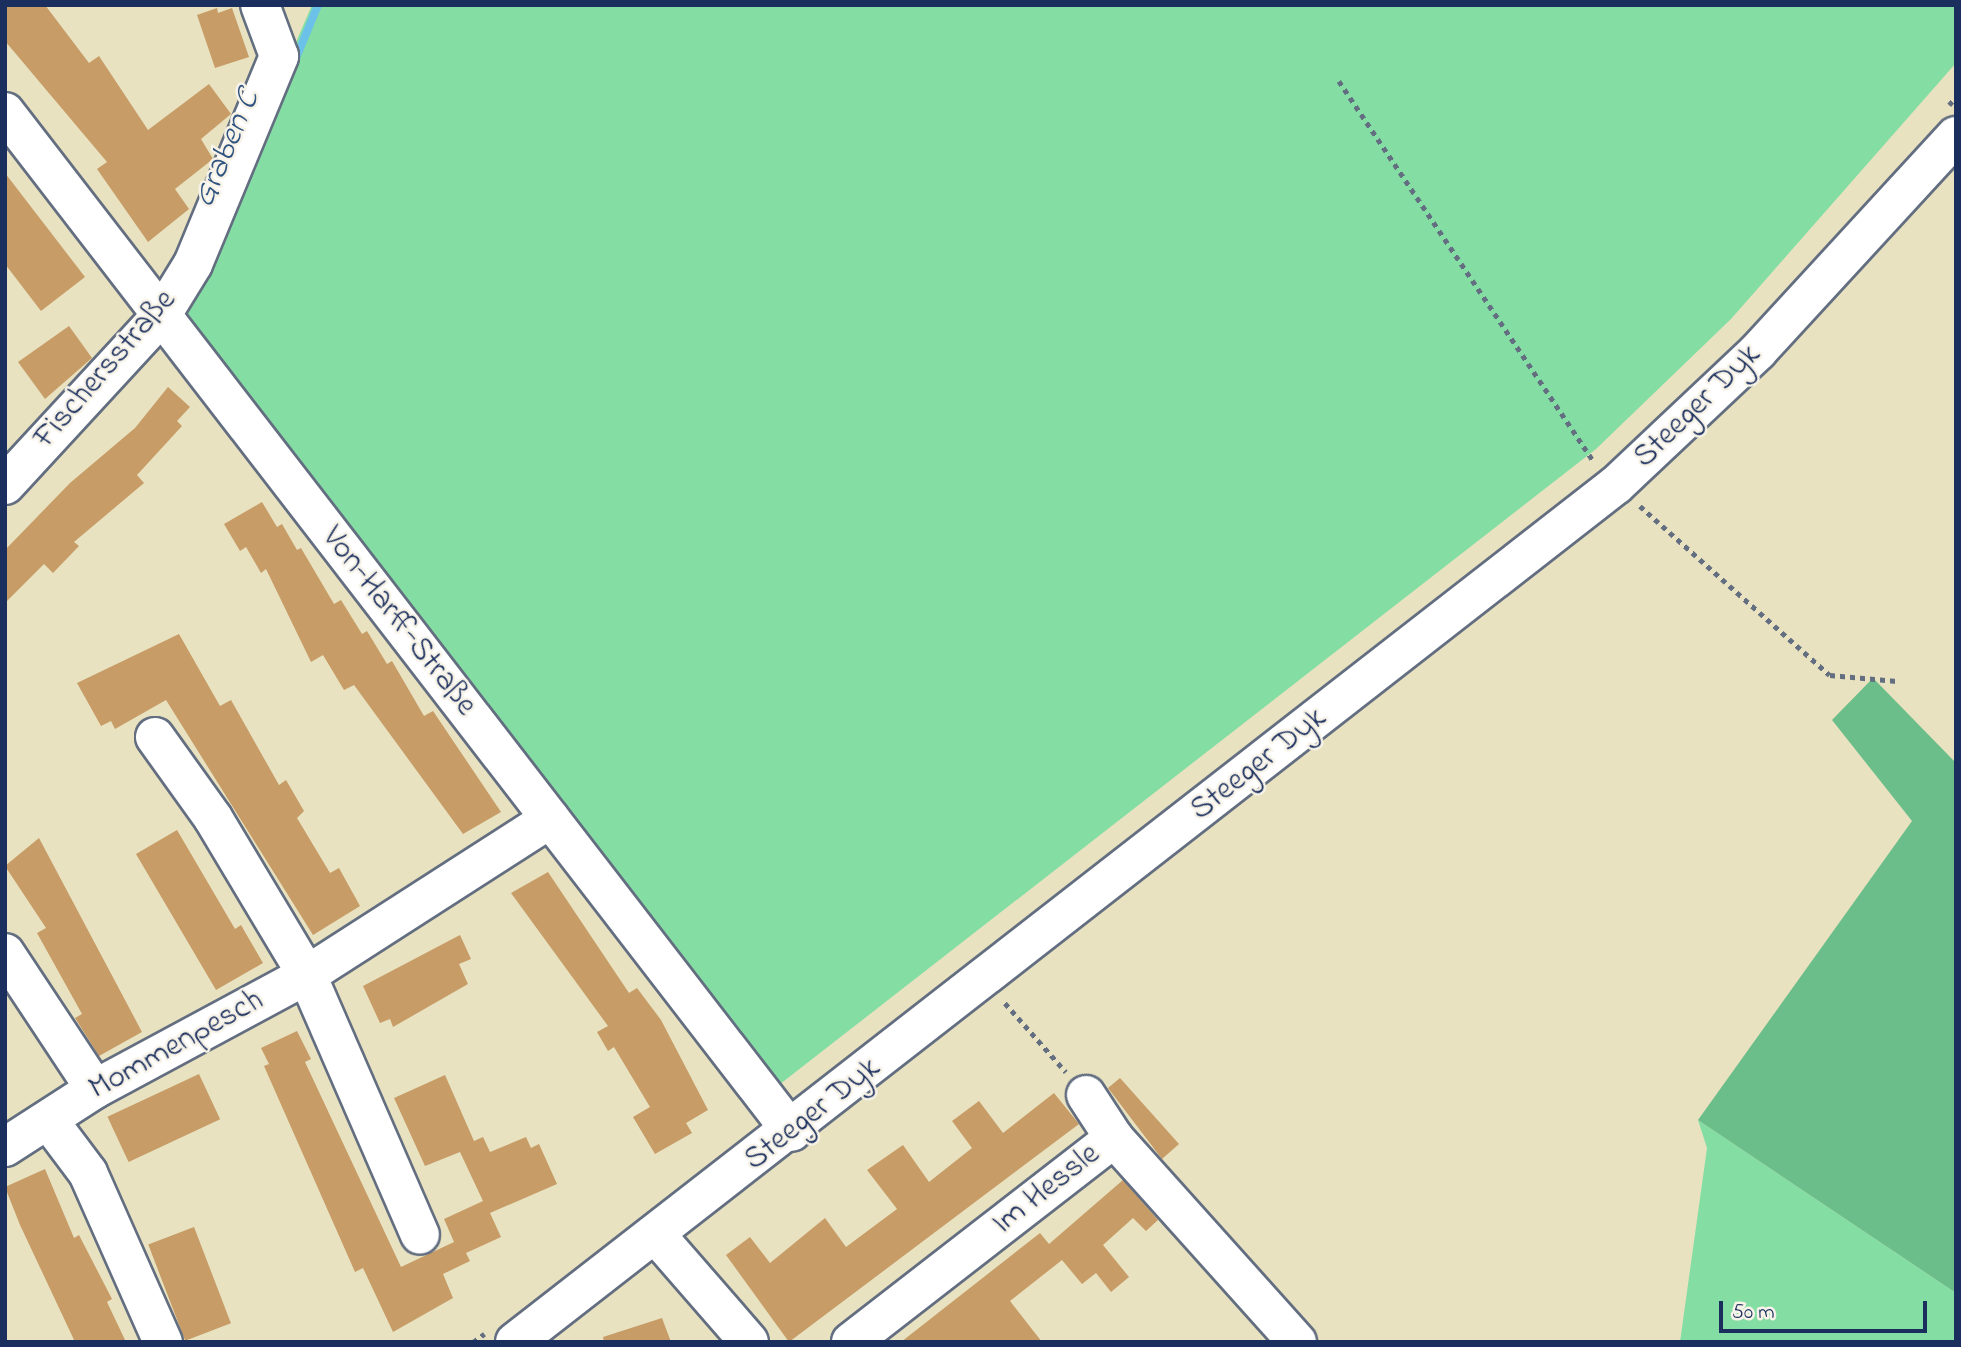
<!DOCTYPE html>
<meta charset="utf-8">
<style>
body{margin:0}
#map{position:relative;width:1961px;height:1347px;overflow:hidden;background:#e8e2c0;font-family:"Indie Flower",sans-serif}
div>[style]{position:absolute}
.green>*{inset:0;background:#84dea4}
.forest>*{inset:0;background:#6bbd8a}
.stream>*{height:8px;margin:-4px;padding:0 4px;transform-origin:4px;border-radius:4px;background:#6cc1e9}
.building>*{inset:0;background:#c79c67;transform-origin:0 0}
.path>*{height:4.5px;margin-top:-2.25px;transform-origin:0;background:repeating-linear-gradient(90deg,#636e80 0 5px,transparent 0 10px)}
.roads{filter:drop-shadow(2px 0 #636e80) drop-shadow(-2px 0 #636e80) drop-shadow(0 2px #636e80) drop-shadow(0 -2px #636e80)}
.minor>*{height:38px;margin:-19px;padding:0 19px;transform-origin:19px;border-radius:19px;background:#fff}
span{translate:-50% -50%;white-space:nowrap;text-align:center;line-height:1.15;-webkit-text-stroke:5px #f7f3e8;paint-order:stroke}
.street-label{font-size:32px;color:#1b2f5e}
.water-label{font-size:33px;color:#2f5481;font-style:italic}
.frame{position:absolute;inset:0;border:7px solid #1b2f5e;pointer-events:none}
.scale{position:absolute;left:1719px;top:1301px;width:208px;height:32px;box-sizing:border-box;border:4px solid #1b2f5e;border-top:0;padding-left:9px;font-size:21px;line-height:24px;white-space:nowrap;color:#1b2f5e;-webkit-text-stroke:5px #f7f3e8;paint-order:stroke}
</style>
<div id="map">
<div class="green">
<div style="clip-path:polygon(312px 5px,1956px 5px,1956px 63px,1731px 319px,1596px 449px,775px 1088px,180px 313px)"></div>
<div style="clip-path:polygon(1698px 1120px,1956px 1293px,1956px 1342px,1680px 1342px,1707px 1148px)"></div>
</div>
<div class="forest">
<div style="clip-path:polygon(1873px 678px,1956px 763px,1956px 1293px,1698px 1120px,1912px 821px,1832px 720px)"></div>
</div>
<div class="stream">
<div style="left:294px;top:63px;width:63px;rotate:-67.5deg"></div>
</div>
<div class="building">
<div style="clip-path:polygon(5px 5px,45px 5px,89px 63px,99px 56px,148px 130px,209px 84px,231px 114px,201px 139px,213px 159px,175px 189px,189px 209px,148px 242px,97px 169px,107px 162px,5px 41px)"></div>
<div style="clip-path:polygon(217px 8px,218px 13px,232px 8px,249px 57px,215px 68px,197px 15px)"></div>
<div style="clip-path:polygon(5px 173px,85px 277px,41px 311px,5px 264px)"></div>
<div style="clip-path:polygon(69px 326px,92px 358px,45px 399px,18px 362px)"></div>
<div style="clip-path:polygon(168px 387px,190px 407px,177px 421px,182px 426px,137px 475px,144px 483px,74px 542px,79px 546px,53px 573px,44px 564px,5px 603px,5px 550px,70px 483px,135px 428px)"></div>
<div style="clip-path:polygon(262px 502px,277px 527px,282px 524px,297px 550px,301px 548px,334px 604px,341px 600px,362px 634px,367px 631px,387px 664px,392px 661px,424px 716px,433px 711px,501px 812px,463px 834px,354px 685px,344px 690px,323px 655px,311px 662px,266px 569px,261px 573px,246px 547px,240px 551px,224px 524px)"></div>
<div style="clip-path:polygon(179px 634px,220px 706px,231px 700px,279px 785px,286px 780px,304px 811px,297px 818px,330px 873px,339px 868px,360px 906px,313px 935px,166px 700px,115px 729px,111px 721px,101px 726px,77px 683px)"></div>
<div style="clip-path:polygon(177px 830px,235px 929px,241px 925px,263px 963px,216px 990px,136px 854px)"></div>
<div style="clip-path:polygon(39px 838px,142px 1032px,99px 1056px,75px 1018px,82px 1014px,37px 933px,46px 928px,5px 866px)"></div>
<div style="clip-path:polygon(548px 872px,629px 993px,637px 988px,661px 1020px,708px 1110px,686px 1123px,692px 1133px,655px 1154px,633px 1117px,650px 1107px,614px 1047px,608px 1051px,597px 1032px,608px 1026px,511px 893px)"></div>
<div style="clip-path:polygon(460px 935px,471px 959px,459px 964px,468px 984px,393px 1027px,390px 1019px,380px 1023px,363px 986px)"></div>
<div style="clip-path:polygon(297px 1031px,311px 1059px,305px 1062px,401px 1267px,454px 1242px,444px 1219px,483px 1201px,460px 1152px,425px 1166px,394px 1098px,445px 1075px,474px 1141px,483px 1137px,490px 1152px,526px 1137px,531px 1148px,539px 1144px,557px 1184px,490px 1213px,501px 1237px,466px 1253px,470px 1261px,443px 1274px,453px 1298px,393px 1332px,363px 1268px,355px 1272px,264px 1066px,269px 1064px,261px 1048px)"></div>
<div style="left:199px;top:1074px;width:50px;height:101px;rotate:65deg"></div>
<div style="clip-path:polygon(1120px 1078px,1179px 1144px,1162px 1159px,1108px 1088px)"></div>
<div style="clip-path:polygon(1054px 1093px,1079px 1124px,789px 1342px,726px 1255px,750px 1237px,770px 1263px,825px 1218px,846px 1247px,897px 1209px,867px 1170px,903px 1145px,929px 1182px,972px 1148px,952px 1121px,979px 1101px,1003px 1133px)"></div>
<div style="clip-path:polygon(45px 1169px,74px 1238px,79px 1235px,112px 1299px,107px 1302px,126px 1342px,75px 1342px,20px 1225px,5px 1187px)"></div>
<div style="clip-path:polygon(1123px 1180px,1158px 1220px,1146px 1231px,1133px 1218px,1103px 1245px,1129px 1277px,1111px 1292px,1096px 1273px,1082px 1284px,1062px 1260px,1010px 1301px,1042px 1342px,901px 1342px,1040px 1233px,1049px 1244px)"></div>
<div style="left:194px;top:1227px;width:103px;height:49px;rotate:69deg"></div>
<div style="clip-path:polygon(662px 1318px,671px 1342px,604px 1342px,603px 1337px)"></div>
</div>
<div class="path">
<div style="left:1339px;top:81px;width:457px;rotate:56.2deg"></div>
<div style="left:1949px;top:105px;width:11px;rotate:-49deg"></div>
<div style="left:1640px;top:506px;width:254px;rotate:41.7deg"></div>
<div style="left:1830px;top:675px;width:67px;rotate:5.1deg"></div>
<div style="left:1005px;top:1003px;width:92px;rotate:48.5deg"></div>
<div style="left:473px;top:1342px;width:14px;rotate:-36deg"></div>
</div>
<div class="roads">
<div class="minor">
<div style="left:5px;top:112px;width:1288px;rotate:52.35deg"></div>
<div style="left:5px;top:485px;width:230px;rotate:-47.3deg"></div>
<div style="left:161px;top:316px;width:61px;rotate:-58.4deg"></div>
<div style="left:193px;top:264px;width:225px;rotate:-67.5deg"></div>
<div style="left:279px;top:56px;width:54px;rotate:-110.4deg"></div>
<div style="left:155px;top:737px;width:100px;rotate:54.4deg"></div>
<div style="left:213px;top:818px;width:183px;rotate:59.1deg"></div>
<div style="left:307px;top:975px;width:283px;rotate:66.5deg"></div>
<div style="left:5px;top:953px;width:163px;rotate:56.5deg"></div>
<div style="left:1086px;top:1095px;width:51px;rotate:56.9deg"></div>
<div style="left:1114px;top:1138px;width:274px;rotate:48.1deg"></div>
<div style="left:49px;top:1121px;width:65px;rotate:53.1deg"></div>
<div style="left:88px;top:1173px;width:185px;rotate:66.1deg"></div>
<div style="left:5px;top:1147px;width:107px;rotate:-32.8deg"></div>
<div style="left:95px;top:1089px;width:241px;rotate:-28.3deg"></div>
<div style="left:307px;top:975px;width:289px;rotate:-32.7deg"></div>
<div style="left:657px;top:1236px;width:140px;rotate:49deg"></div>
<div style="left:515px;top:1342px;width:1395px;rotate:-37.9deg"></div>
<div style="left:1616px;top:485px;width:195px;rotate:-43.3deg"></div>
<div style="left:1758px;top:351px;width:292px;rotate:-47.4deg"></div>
<div style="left:851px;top:1342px;width:333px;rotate:-37.8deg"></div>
</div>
</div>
<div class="street-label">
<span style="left:106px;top:370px;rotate:-49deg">Fischersstraße</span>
<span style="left:1698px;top:407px;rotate:-44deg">Steeger Dyk</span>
<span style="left:398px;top:622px;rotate:52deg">Von-Harff-Straße</span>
<span style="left:1259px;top:765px;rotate:-38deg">Steeger Dyk</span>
<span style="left:177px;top:1046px;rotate:-29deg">Mommenpesch</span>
<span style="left:813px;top:1115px;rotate:-38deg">Steeger Dyk</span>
<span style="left:1047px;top:1190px;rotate:-38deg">Im Hessle</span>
</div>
<div class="water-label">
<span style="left:228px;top:149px;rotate:-67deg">Graben C</span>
</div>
<div class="frame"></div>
<div class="scale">50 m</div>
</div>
